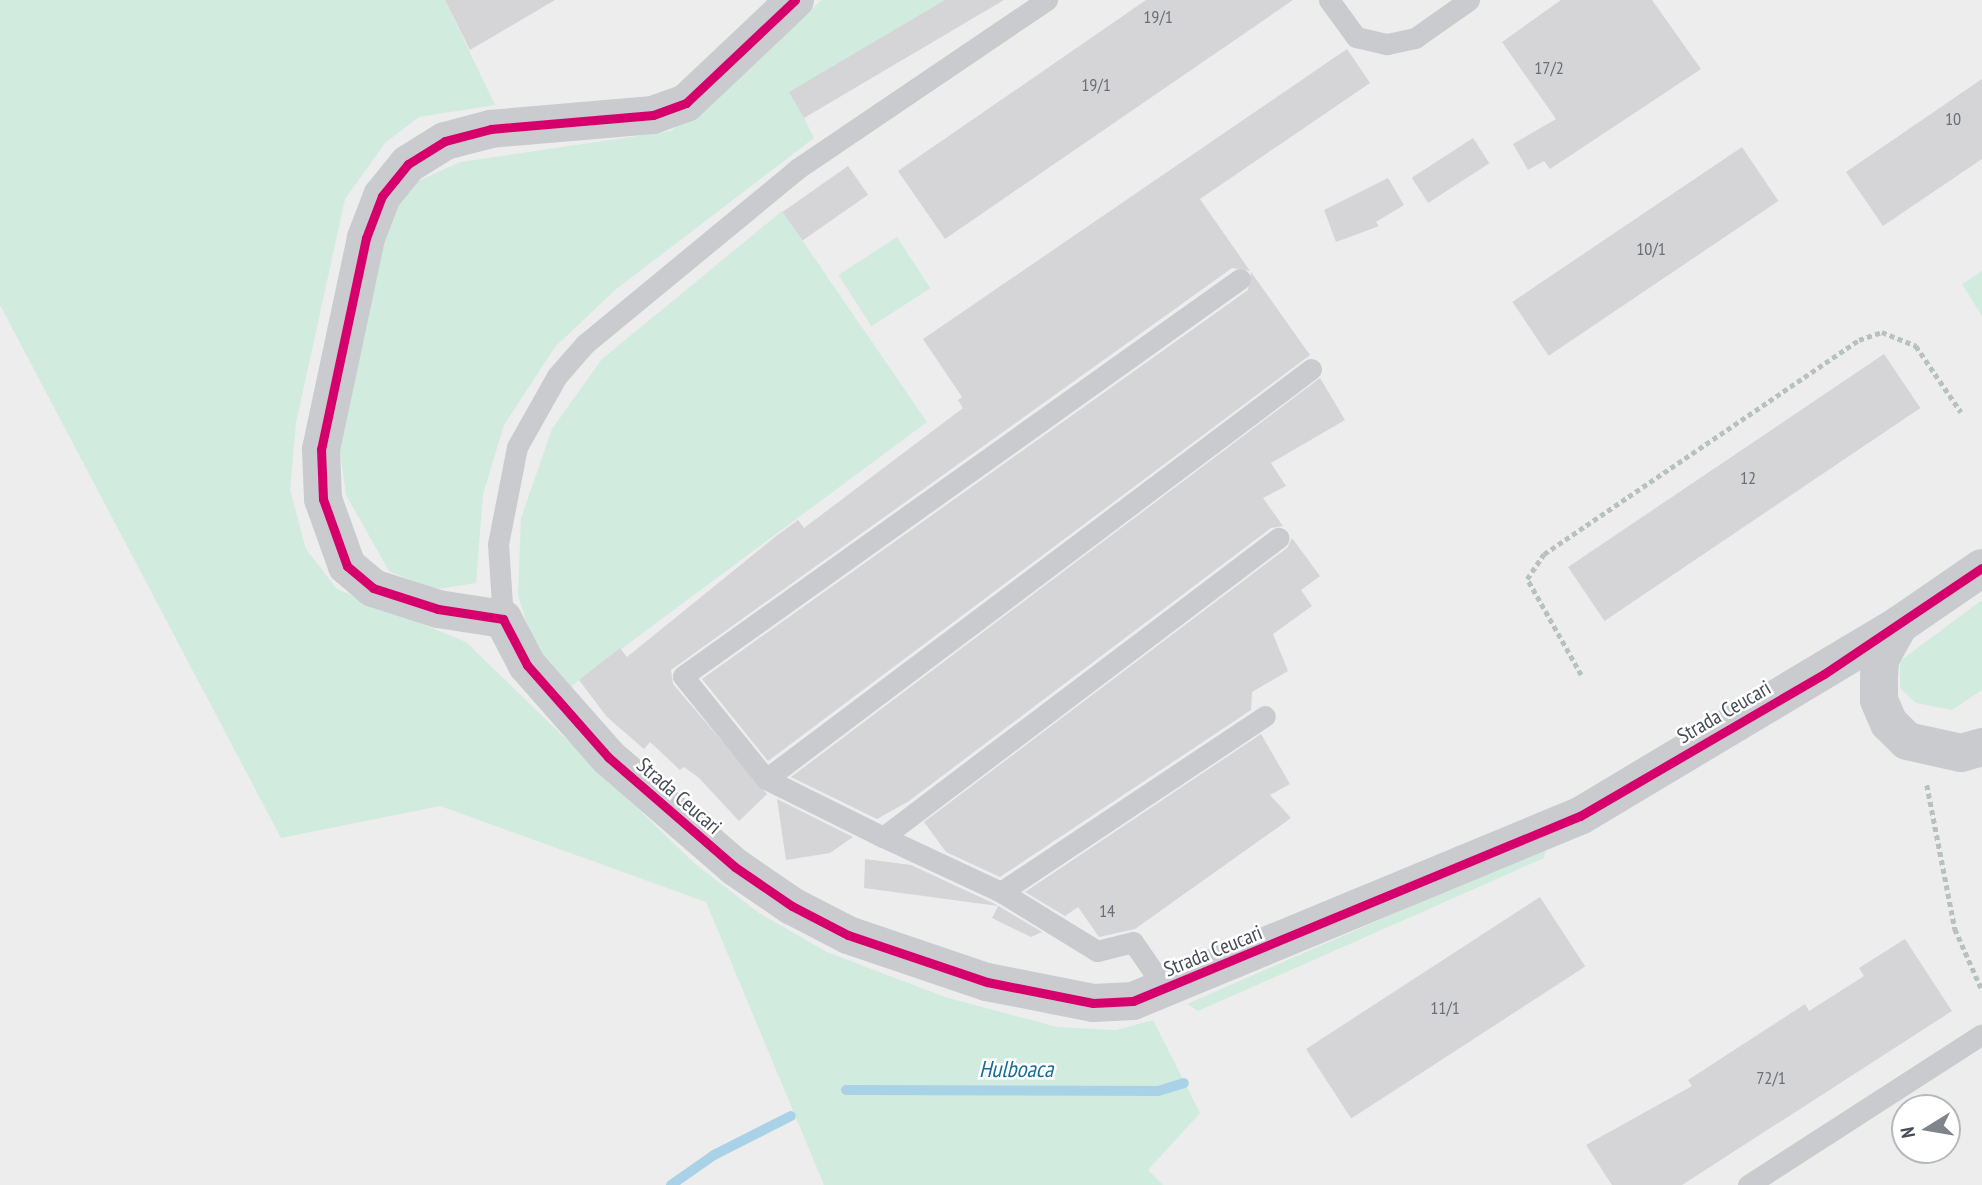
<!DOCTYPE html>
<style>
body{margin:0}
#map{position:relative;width:1982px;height:1185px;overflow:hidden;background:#ededed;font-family:"PT Sans Narrow",sans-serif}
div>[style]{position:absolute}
.green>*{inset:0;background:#d2ebdf;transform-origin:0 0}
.stream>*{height:10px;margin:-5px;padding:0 5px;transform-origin:5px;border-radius:5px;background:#aad2e6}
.building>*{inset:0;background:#d5d5d7;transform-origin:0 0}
.path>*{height:4.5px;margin-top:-2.25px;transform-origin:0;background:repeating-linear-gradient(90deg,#b7c1bf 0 5px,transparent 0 8.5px)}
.service>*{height:21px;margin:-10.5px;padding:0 10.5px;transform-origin:10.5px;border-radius:10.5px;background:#c9cbce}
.minor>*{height:38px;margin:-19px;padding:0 19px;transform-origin:19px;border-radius:19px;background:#c9cbce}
.tertiary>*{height:38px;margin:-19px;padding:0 19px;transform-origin:19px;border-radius:19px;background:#c9cbce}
.cycleway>*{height:9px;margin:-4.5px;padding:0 4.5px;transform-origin:4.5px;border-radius:4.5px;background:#d6006c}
span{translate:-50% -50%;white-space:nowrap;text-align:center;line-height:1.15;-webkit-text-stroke:5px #fff;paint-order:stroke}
.number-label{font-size:18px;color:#6b7078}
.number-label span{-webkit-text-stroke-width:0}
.street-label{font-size:21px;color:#464d57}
.water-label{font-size:23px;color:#176d99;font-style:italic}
.north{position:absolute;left:1891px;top:1094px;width:70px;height:70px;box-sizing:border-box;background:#fff;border:2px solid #b5b8bc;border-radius:50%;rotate:259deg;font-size:19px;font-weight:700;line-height:28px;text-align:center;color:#464d57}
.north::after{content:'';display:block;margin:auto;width:24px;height:32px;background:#80858c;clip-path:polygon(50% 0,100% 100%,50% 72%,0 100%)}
</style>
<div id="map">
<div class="green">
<div style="clip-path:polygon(0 0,445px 0,495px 105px,419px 117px,385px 143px,345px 199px,296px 423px,290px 490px,306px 549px,337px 589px,466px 642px,694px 863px,759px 913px,827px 952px,945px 997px,1057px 1027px,1116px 1030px,1153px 1020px,1200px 1113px,1148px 1170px,1163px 1185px,824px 1185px,706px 902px,440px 806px,281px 838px,0 305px)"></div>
<div style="clip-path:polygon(822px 0,945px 0,804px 118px,814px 138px,615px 290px,555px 347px,504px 425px,483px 494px,476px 583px,432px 590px,389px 571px,346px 495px,340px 452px,389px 210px,416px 182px,460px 162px,671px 131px)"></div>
<div style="clip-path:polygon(782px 211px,927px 422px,566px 690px,533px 644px,518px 595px,521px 518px,552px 429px,602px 359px)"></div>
<div style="left:897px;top:237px;width:61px;height:70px;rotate:57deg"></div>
<div style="clip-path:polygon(1982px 271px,1982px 316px,1962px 284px)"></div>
<div style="clip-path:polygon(1982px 600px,1982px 690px,1952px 710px,1916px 703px,1900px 688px,1900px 661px)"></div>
<div style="clip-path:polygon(1546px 847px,1544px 858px,1198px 1011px,1187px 1004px)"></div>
</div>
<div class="stream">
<div style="left:846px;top:1090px;width:312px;rotate:0.2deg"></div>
<div style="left:1158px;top:1091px;width:27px;rotate:-17deg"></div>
<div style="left:671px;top:1185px;width:52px;rotate:-34.9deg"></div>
<div style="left:714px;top:1155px;width:86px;rotate:-26.9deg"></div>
</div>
<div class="building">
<div style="clip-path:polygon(445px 0,555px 0,470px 50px)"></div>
<div style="clip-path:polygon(945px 0,1004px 0,804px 118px,789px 92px)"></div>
<div style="clip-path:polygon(1146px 0,1293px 0,945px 239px,898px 171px)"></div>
<div style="clip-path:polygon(1561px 0,1652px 0,1701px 69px,1550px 169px,1544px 161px,1528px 170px,1513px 144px,1556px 119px,1502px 42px)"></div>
<div style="clip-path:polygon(1347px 49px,1370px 83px,1200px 199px,1250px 271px,1232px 268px,671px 670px,673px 684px,767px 794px,739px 821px,699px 778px,684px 767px,680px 770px,650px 742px,644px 749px,607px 717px,579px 680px,620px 648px,627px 657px,775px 537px,798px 520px,804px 528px,963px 408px,958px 400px,962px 397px,923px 339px)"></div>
<div style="clip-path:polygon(1982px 79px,1982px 159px,1883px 226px,1846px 172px)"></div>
<div style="left:1473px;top:138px;width:30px;height:73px;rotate:57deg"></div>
<div style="left:1742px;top:147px;width:65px;height:277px;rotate:56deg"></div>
<div style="left:848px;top:166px;width:35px;height:80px;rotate:55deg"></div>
<div style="clip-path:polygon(1388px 178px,1404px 205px,1376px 222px,1379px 226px,1336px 242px,1324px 210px)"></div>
<div style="clip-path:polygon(1251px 272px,1310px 355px,768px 761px,702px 679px,1248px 290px)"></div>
<div style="left:1884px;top:354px;width:65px;height:381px;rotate:56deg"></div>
<div style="clip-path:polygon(1320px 378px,1345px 420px,1271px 463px,1286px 486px,1263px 498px,1283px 526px,1271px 528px,909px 801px,877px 819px,791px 777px)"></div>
<div style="clip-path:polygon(1292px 538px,1320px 576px,1301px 590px,1312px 606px,1273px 634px,1288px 671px,1252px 692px,1251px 710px,1000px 877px,946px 852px,924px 822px,1287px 548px)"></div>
<div style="clip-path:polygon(1261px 734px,1290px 784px,1270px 795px,1291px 818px,1135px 929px,1099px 937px,1078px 907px,1065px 916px,1025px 892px)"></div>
<div style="clip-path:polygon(777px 799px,853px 837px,830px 853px,786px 860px)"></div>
<div style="clip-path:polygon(865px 859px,911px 865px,995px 904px,1042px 932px,1031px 937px,992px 918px,998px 906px,864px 888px)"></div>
<div style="left:1540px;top:897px;width:83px;height:279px;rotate:57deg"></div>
<div style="clip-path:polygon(1905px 939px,1952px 1011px,1682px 1185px,1612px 1185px,1586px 1145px,1692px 1086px,1688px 1080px,1805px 1004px,1809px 1011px,1864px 976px,1859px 968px)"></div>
</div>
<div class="path">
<div style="left:1581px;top:675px;width:110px;rotate:-119.4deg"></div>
<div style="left:1527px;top:579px;width:30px;rotate:-56deg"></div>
<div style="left:1544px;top:554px;width:381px;rotate:-34.2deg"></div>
<div style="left:1859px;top:340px;width:24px;rotate:-19deg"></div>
<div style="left:1882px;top:332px;width:37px;rotate:22deg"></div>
<div style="left:1916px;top:346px;width:80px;rotate:55.7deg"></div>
<div style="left:1927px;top:785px;width:147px;rotate:79deg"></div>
<div style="left:1955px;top:929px;width:67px;rotate:66.1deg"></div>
</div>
<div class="service">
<div style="left:1329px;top:0;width:46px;rotate:53.9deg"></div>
<div style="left:1356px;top:37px;width:32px;rotate:13deg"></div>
<div style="left:1387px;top:44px;width:29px;rotate:-12deg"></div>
<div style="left:1415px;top:38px;width:66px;rotate:-35.1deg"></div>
<div style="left:503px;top:619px;width:75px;rotate:-93.8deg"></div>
<div style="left:498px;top:544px;width:99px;rotate:-78.9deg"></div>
<div style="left:517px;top:447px;width:81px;rotate:-60.6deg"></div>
<div style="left:557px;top:376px;width:43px;rotate:-48.8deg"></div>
<div style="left:585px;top:344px;width:275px;rotate:-39.5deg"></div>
<div style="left:797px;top:169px;width:302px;rotate:-34.1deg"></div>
<div style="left:766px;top:779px;width:132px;rotate:-128.9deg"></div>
<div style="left:683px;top:676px;width:684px;rotate:-35.48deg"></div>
<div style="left:883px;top:837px;width:131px;rotate:-153.6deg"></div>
<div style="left:766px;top:779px;width:682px;rotate:-36.95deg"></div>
<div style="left:1001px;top:892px;width:130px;rotate:-155deg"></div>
<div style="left:883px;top:837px;width:496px;rotate:-37.1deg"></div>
<div style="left:1166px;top:990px;width:58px;rotate:-124.5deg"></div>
<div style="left:1133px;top:942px;width:37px;rotate:166deg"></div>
<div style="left:1097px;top:951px;width:113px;rotate:-148.4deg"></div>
<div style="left:1001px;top:892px;width:317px;rotate:-33.7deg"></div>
<div style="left:1748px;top:1185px;width:278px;rotate:-32.8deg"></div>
</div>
<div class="minor">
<div style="left:795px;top:0;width:150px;rotate:136.6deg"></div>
<div style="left:686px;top:103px;width:35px;rotate:160deg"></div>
<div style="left:653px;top:115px;width:163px;rotate:175.1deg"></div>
<div style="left:491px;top:129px;width:48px;rotate:165.4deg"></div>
<div style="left:445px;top:141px;width:44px;rotate:148.1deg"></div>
<div style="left:408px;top:164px;width:41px;rotate:129.1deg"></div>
<div style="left:382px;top:196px;width:45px;rotate:110.9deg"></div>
<div style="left:366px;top:238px;width:216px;rotate:102deg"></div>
<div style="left:321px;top:449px;width:50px;rotate:87.7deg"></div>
<div style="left:323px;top:499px;width:71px;rotate:70.3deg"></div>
<div style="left:347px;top:566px;width:34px;rotate:40deg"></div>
<div style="left:373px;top:588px;width:68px;rotate:17.9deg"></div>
<div style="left:438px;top:609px;width:66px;rotate:8.7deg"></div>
<div style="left:503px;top:619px;width:52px;rotate:62.4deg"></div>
<div style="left:527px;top:665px;width:123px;rotate:48.6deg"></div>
<div style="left:608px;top:757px;width:168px;rotate:40.9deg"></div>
<div style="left:735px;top:867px;width:69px;rotate:34.4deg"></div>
<div style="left:792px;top:906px;width:63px;rotate:27.4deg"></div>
<div style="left:848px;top:935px;width:147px;rotate:18.7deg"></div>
<div style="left:987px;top:982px;width:108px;rotate:11.2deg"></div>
<div style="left:1093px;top:1003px;width:40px;rotate:-2.9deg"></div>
<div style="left:1133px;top:1001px;width:484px;rotate:-22.5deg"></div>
<div style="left:1580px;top:816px;width:372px;rotate:-30.9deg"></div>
</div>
<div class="tertiary">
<div style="left:1982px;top:568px;width:101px;rotate:145.5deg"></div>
<div style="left:1899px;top:625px;width:39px;rotate:119deg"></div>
<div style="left:1880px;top:659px;width:19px;rotate:93deg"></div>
<div style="left:1879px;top:678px;width:22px;rotate:90deg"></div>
<div style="left:1879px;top:700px;width:25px;rotate:67deg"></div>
<div style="left:1889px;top:723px;width:25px;rotate:45deg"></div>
<div style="left:1907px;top:741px;width:55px;rotate:12.5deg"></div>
<div style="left:1961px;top:753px;width:22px;rotate:-16deg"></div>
</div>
<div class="cycleway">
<div style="left:795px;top:0;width:150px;rotate:136.6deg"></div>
<div style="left:686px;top:103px;width:35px;rotate:160deg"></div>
<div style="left:653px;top:115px;width:163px;rotate:175.1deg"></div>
<div style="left:491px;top:129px;width:48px;rotate:165.4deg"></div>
<div style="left:445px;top:141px;width:44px;rotate:148.1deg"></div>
<div style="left:408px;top:164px;width:41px;rotate:129.1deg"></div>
<div style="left:382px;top:196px;width:45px;rotate:110.9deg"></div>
<div style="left:366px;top:238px;width:216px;rotate:102deg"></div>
<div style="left:321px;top:449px;width:50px;rotate:87.7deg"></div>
<div style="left:323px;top:499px;width:71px;rotate:70.3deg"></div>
<div style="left:347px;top:566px;width:34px;rotate:40deg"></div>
<div style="left:373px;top:588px;width:68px;rotate:17.9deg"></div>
<div style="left:438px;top:609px;width:66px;rotate:8.7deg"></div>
<div style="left:503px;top:619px;width:52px;rotate:62.4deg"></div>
<div style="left:527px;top:665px;width:123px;rotate:48.6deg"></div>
<div style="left:608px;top:757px;width:168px;rotate:40.9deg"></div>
<div style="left:735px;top:867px;width:69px;rotate:34.4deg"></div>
<div style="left:792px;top:906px;width:63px;rotate:27.4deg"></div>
<div style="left:848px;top:935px;width:147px;rotate:18.7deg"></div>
<div style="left:987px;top:982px;width:108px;rotate:11.2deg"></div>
<div style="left:1093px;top:1003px;width:40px;rotate:-2.9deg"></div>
<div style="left:1133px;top:1001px;width:484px;rotate:-22.5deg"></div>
<div style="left:1580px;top:816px;width:282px;rotate:-30.2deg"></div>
<div style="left:1824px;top:674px;width:190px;rotate:-33.9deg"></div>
</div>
<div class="number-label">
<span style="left:1158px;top:17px">19/1</span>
<span style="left:1549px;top:68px">17/2</span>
<span style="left:1096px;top:85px">19/1</span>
<span style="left:1953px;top:119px">10</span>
<span style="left:1651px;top:249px">10/1</span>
<span style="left:1748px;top:478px">12</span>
<span style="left:1107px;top:911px">14</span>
<span style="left:1445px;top:1008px">11/1</span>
<span style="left:1771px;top:1078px">72/1</span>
</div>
<div class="street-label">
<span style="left:1724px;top:712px;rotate:-30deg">Strada Ceucari</span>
<span style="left:679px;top:796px;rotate:41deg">Strada Ceucari</span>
<span style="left:1213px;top:951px;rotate:-22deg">Strada Ceucari</span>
</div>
<div class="water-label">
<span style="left:1016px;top:1069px">Hulboaca</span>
</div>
<div class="north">N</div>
</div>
